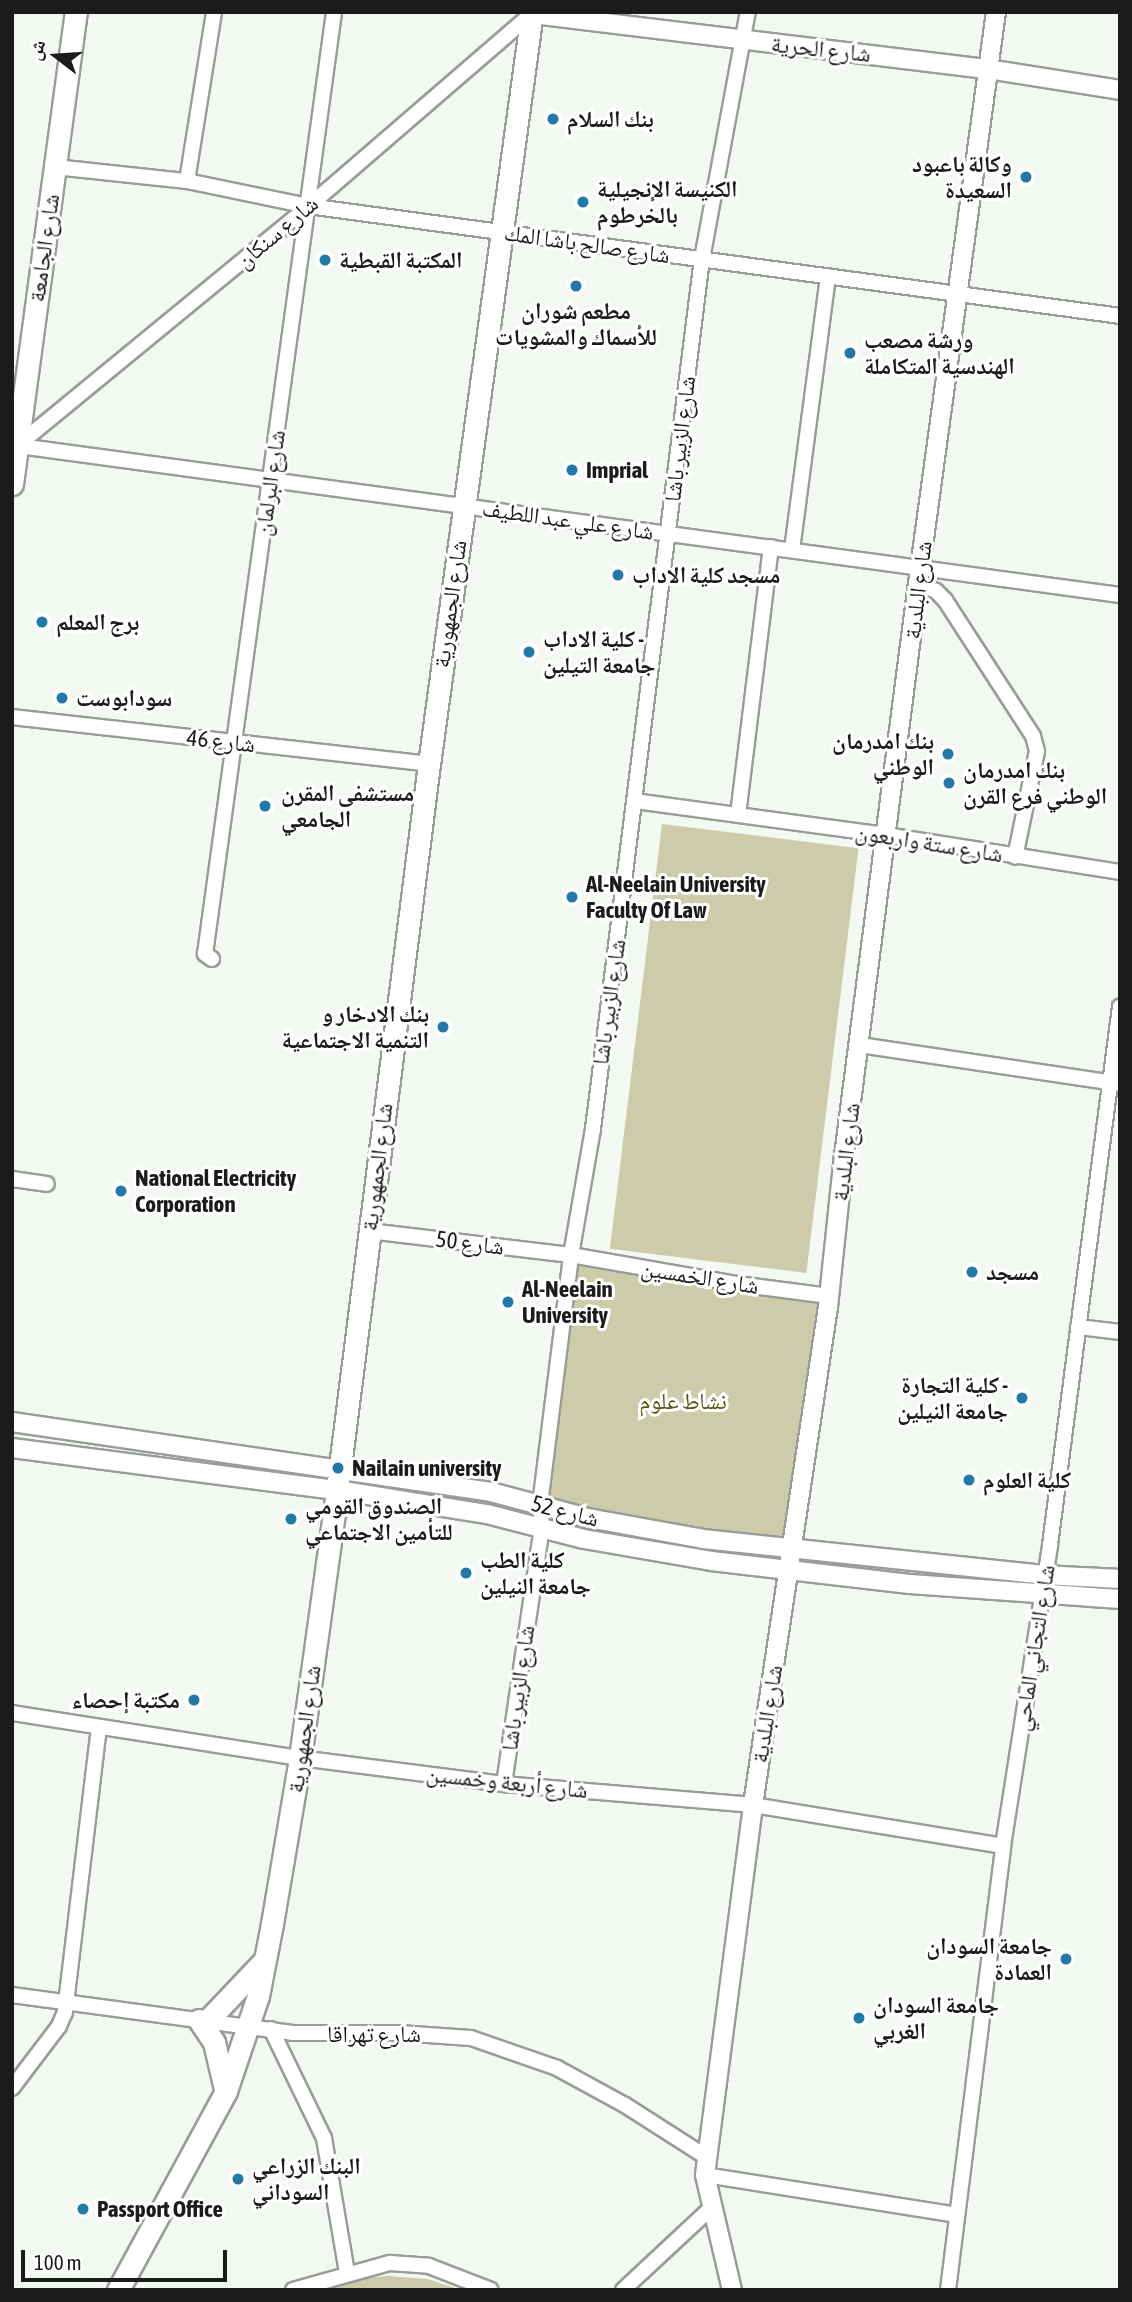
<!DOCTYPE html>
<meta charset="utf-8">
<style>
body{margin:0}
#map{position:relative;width:1132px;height:2302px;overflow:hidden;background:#f4f8f3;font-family:"Asap Condensed","Noto Naskh Arabic",sans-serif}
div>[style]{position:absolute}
.green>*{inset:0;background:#cdccaa;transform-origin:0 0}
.roads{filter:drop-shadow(2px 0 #999d98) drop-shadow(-2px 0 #999d98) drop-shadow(0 2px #999d98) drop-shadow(0 -2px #999d98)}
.minor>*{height:14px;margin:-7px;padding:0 7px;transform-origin:7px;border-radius:7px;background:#fff}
.tertiary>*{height:18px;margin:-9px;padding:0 9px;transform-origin:9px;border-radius:9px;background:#fff}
.secondary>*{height:21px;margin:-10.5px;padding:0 10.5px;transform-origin:10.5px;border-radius:10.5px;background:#fff}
.dots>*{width:19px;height:19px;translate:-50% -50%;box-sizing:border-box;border:4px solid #fff;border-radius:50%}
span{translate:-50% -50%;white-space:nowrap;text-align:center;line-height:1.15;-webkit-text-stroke:6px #fff;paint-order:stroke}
.street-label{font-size:23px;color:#1a1b1a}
.poi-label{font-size:23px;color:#1a1b1a;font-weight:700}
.left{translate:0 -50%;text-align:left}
.right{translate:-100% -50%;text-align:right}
.park-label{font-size:23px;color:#585312}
.frame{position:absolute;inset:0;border:14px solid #1a1b1a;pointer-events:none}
.north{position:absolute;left:21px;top:21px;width:70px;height:70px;-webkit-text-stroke:5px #fff;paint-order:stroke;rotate:287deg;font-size:19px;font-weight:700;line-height:28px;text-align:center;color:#1a1b1a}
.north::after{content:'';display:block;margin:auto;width:24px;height:32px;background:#1a1b1a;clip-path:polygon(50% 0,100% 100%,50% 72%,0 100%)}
.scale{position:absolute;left:21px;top:2250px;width:206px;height:32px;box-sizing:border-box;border:4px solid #1a1b1a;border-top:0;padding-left:9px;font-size:21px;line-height:24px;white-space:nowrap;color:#1a1b1a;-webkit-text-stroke:5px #fff;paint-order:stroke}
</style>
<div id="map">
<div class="green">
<div style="left:662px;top:824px;width:198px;height:428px;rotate:7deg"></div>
<div style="left:577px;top:1259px;width:252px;height:243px;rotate:10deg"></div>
<div style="clip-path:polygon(389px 2276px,427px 2279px,462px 2290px,321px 2290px,343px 2279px)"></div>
</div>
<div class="roads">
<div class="minor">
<div style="left:55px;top:167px;width:133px;rotate:6.1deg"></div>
<div style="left:187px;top:181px;width:124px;rotate:11.7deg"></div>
<div style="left:308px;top:206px;width:819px;rotate:7.71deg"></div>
<div style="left:187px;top:181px;width:171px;rotate:-80.9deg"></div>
<div style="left:12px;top:445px;width:1118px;rotate:7.71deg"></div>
<div style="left:17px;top:446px;width:387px;rotate:-39.4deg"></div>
<div style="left:316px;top:200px;width:286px;rotate:-40.8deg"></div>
<div style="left:792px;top:550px;width:276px;rotate:-82.5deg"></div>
<div style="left:918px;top:584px;width:19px;rotate:21deg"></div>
<div style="left:936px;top:591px;width:13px;rotate:45deg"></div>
<div style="left:945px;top:600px;width:162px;rotate:57.1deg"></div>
<div style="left:1033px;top:736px;width:16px;rotate:75deg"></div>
<div style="left:1037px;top:751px;width:108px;rotate:101.7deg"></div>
<div style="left:12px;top:717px;width:420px;rotate:6.4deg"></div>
<div style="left:635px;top:801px;width:253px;rotate:7.7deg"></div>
<div style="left:886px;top:835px;width:237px;rotate:9deg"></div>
<div style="left:738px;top:815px;width:270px;rotate:-83deg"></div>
<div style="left:212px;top:959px;width:9px;rotate:-144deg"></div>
<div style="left:205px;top:954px;width:951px;rotate:-82.2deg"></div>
<div style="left:860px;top:1045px;width:263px;rotate:8.5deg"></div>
<div style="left:12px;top:1179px;width:35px;rotate:8deg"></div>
<div style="left:369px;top:1231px;width:203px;rotate:6.8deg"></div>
<div style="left:571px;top:1255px;width:169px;rotate:9.9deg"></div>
<div style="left:737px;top:1284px;width:93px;rotate:7.4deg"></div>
<div style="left:1078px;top:1327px;width:42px;rotate:6.8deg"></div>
<div style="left:12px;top:1713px;width:291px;rotate:8.9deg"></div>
<div style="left:300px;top:1758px;width:206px;rotate:7.3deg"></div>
<div style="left:504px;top:1784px;width:250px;rotate:4.8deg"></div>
<div style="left:753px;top:1805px;width:253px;rotate:9.3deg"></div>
<div style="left:504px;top:1784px;width:260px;rotate:-81.6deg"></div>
<div style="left:542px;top:1527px;width:22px;rotate:-95deg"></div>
<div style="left:540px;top:1505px;width:252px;rotate:-82.9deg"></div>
<div style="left:571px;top:1255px;width:128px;rotate:-80.1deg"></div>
<div style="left:593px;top:1129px;width:877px;rotate:-82.86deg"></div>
<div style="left:702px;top:259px;width:251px;rotate:-79.5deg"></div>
<div style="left:12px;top:1995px;width:283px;rotate:7.7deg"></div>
<div style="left:292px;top:2033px;width:107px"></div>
<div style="left:399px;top:2033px;width:72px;rotate:4deg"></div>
<div style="left:471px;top:2038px;width:91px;rotate:19.2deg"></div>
<div style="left:557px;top:2068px;width:77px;rotate:28.6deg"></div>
<div style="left:625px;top:2105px;width:98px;rotate:32.6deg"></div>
<div style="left:271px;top:2029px;width:121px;rotate:64.1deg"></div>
<div style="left:324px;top:2138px;width:136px;rotate:80.3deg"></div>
<div style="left:12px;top:2088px;width:78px;rotate:-52.8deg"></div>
<div style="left:59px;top:2026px;width:15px;rotate:-67deg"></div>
<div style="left:65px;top:2012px;width:286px;rotate:-83.2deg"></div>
<div style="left:705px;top:2175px;width:255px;rotate:9deg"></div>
<div style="left:293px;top:2290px;width:101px;rotate:-15.6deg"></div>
<div style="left:390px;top:2263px;width:39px;rotate:4deg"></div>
<div style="left:429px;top:2266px;width:66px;rotate:21.2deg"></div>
<div style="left:623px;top:2290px;width:122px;rotate:-43deg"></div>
<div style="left:948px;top:2290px;width:447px;rotate:-82.9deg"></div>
<div style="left:1003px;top:1846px;width:305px;rotate:-81.1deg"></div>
<div style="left:1050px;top:1545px;width:543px;rotate:-82.59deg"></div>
</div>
<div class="tertiary">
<div style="left:532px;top:14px;width:459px;rotate:6.9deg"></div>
<div style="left:988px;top:69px;width:134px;rotate:9deg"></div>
<div style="left:12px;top:1422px;width:484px;rotate:8.3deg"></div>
<div style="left:491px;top:1492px;width:100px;rotate:15deg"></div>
<div style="left:588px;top:1518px;width:117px;rotate:10.3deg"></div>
<div style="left:703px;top:1539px;width:343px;rotate:6deg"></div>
<div style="left:1044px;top:1575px;width:76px;rotate:3deg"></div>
<div style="left:12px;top:1448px;width:328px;rotate:7.4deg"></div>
<div style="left:337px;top:1490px;width:152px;rotate:9.1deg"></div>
<div style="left:487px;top:1514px;width:100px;rotate:14.5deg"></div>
<div style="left:584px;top:1539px;width:129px;rotate:9.8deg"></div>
<div style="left:711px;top:1561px;width:200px;rotate:6.6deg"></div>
<div style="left:910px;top:1584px;width:211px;rotate:4.1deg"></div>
<div style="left:732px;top:2290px;width:118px;rotate:-103.2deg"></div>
<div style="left:705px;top:2175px;width:373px;rotate:-82.6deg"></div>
<div style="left:753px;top:1805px;width:504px;rotate:-81.44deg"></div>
<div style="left:828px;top:1307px;width:152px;rotate:-84deg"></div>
<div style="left:844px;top:1156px;width:593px;rotate:-82.64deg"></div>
<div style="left:920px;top:568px;width:561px;rotate:-82.22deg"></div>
</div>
<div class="secondary">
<div style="left:12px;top:484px;width:476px;rotate:-82.3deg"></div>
<div style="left:199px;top:2020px;width:27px;rotate:56deg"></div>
<div style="left:214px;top:2042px;width:48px;rotate:76.8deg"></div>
<div style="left:207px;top:2021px;width:81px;rotate:-46.5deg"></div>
<div style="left:118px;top:2290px;width:226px;rotate:-61.5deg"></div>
<div style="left:226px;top:2091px;width:100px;rotate:-71.4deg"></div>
<div style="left:258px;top:1996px;width:73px;rotate:-79deg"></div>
<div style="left:272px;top:1924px;width:168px;rotate:-80.4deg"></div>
<div style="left:300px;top:1758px;width:271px;rotate:-82.1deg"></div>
<div style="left:337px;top:1490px;width:732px;rotate:-82.78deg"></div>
<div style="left:429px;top:764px;width:759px;rotate:-82.2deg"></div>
</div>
</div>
<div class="dots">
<div style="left:553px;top:119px;background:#207aa9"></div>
<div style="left:1026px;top:177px;background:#207aa9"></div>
<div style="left:583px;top:202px;background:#207aa9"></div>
<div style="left:325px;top:260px;background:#207aa9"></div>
<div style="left:576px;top:286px;background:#207aa9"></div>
<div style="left:850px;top:353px;background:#207aa9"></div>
<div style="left:572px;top:470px;background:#207aa9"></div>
<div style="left:618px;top:575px;background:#207aa9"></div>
<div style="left:42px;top:622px;background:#207aa9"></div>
<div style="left:529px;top:652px;background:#207aa9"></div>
<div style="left:62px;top:698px;background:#207aa9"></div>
<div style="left:948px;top:754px;background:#207aa9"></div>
<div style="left:949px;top:783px;background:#207aa9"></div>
<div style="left:265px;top:806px;background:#207aa9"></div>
<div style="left:572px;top:897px;background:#207aa9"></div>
<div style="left:443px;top:1027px;background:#207aa9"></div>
<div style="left:121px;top:1191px;background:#207aa9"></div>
<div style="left:972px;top:1272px;background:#207aa9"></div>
<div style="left:508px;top:1302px;background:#207aa9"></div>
<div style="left:1022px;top:1398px;background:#207aa9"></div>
<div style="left:338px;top:1468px;background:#207aa9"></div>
<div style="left:969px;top:1480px;background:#207aa9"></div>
<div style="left:291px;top:1519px;background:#207aa9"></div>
<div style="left:466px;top:1573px;background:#207aa9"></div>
<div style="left:194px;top:1700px;background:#207aa9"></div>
<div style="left:1066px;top:1959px;background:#207aa9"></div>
<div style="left:859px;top:2018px;background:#207aa9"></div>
<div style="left:238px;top:2179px;background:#207aa9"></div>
<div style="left:83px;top:2209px;background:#207aa9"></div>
</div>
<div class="street-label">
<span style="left:821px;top:49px;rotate:6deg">شارع الحرية</span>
<span style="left:277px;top:232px;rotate:-40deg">شارع سنكان</span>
<span style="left:587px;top:244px;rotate:8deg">شارع صالح باشا المك</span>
<span style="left:44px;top:248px;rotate:-82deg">شارع الجامعة</span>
<span style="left:680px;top:439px;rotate:-83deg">شارع الزبير باشا</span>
<span style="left:270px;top:483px;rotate:-82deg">شارع البرلمان</span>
<span style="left:568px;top:520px;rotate:8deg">شارع علي عبد اللطيف</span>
<span style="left:918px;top:590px;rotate:-83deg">شارع البلدية</span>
<span style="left:450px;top:604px;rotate:-82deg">شارع الجمهورية</span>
<span style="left:221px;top:741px;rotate:6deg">شارع 46</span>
<span style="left:929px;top:843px;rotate:9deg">شارع ستة واربعون</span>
<span style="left:609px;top:1002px;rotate:-82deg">شارع الزبير باشا</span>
<span style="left:846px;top:1152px;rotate:-83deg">شارع البلدية</span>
<span style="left:377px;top:1167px;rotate:-83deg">شارع الجمهورية</span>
<span style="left:470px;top:1243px;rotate:7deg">شارع 50</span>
<span style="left:700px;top:1277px;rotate:9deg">شارع الخمسين</span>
<span style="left:565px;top:1511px;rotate:14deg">شارع 52</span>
<span style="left:1034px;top:1648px;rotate:-81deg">شارع التجاني الماحي</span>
<span style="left:518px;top:1688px;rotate:-82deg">شارع الزبير باشا</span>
<span style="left:767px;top:1714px;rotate:-81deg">شارع البلدية</span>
<span style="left:304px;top:1729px;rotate:-82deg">شارع الجمهورية</span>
<span style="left:507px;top:1782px;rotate:6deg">شارع أربعة وخمسين</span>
<span style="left:374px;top:2034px">شارع تهراقا</span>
</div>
<div class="poi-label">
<span class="left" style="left:567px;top:119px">بنك السلام</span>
<span class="right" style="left:1012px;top:177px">وكالة باعبود<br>السعيدة</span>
<span class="left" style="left:597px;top:202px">الكنيسة الإنجيلية<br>بالخرطوم</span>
<span class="left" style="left:339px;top:260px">المكتبة القبطية</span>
<span style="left:576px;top:324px">مطعم شوران<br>للأسماك والمشويات</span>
<span class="left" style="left:864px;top:353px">ورشة مصعب<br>الهندسية المتكاملة</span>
<span class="left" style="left:586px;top:470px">Imprial</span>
<span class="left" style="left:632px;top:575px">مسجد كلية الاداب</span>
<span class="left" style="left:56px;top:622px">برج المعلم</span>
<span class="left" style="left:543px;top:652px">كلية الاداب -<br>جامعة التيلين</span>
<span class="left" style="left:76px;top:698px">سودابوست</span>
<span class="right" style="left:934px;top:754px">بنك امدرمان<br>الوطني</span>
<span class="left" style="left:963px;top:783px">بنك امدرمان<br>الوطني فرع القرن</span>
<span class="left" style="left:281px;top:806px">مستشفى المقرن<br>الجامعي</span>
<span class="left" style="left:586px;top:897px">Al-Neelain University<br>Faculty Of Law</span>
<span class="right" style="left:429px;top:1027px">بنك الادخار و<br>التنمية الاجتماعية</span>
<span class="left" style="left:135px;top:1191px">National Electricity<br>Corporation</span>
<span class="left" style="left:986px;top:1272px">مسجد</span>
<span class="left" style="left:522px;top:1302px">Al-Neelain<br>University</span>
<span class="right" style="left:1008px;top:1398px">كلية التجارة -<br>جامعة النيلين</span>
<span class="left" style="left:352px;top:1468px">Nailain university</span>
<span class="left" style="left:983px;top:1480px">كلية العلوم</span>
<span class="left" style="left:305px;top:1519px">الصندوق القومي<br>للتأمين الاجتماعي</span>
<span class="left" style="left:480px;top:1573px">كلية الطب<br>جامعة النيلين</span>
<span class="right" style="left:180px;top:1700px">مكتبة إحصاء</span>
<span class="right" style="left:1052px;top:1959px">جامعة السودان<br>العمادة</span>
<span class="left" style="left:873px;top:2018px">جامعة السودان<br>الغربي</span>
<span class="left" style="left:252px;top:2179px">البنك الزراعي<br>السوداني</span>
<span class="left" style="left:97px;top:2209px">Passport Office</span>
</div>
<div class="park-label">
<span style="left:683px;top:1401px">نشاط علوم</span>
</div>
<div class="frame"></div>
<div class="north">ش</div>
<div class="scale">100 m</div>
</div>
